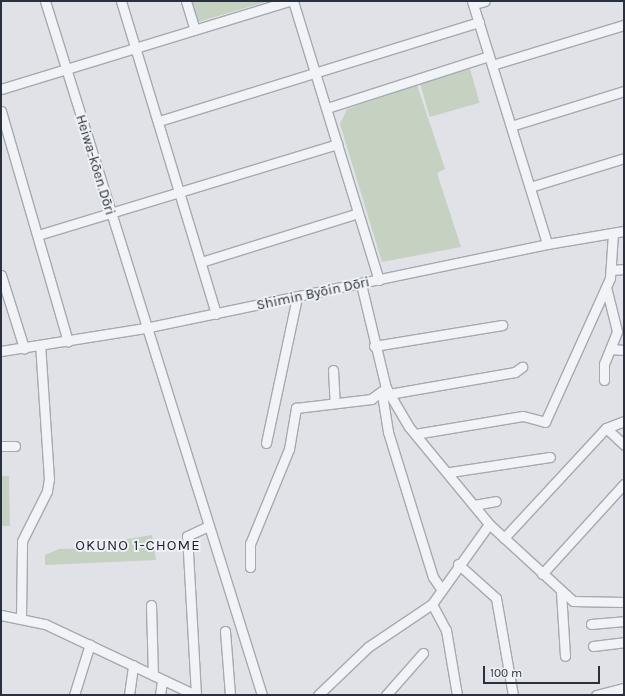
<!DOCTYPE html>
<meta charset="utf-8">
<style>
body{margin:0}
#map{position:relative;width:625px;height:696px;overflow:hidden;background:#e0e2e8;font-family:Karla,sans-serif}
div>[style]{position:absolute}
.green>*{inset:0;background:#c5d1c1;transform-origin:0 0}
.roads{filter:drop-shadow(1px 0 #a5a9b2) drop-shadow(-1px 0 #a5a9b2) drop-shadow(0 1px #a5a9b2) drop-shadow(0 -1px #a5a9b2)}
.minor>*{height:9px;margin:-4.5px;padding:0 4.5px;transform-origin:4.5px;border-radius:4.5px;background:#f2f3f6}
span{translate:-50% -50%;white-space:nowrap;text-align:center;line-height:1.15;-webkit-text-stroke:4px #eff1f5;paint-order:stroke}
.street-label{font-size:14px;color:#29303e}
.neighbourhood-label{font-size:15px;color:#1c212f;letter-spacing:1px}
.frame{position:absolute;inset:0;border:2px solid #29303e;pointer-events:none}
.scale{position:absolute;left:483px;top:666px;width:117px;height:18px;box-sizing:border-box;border:2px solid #29303e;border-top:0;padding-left:5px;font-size:12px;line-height:14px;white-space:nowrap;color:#29303e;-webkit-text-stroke:3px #eff1f5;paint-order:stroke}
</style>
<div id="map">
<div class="green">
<div style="clip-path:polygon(189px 1px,269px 1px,198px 22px)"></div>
<div style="left:470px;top:69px;width:35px;height:52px;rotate:74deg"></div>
<div style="clip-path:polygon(417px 85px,445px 169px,437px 173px,461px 247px,382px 262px,340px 124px,347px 109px)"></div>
<div style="left:9px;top:476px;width:50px;height:8px;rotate:89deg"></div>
<div style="clip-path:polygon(152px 535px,156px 560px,45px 565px,45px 555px,59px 549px,101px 548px,115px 541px)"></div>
</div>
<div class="roads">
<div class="minor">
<div style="left:45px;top:1px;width:727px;rotate:72.64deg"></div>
<div style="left:121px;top:1px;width:327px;rotate:73.1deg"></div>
<div style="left:186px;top:1px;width:30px;rotate:73deg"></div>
<div style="left:293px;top:1px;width:292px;rotate:72.9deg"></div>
<div style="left:472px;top:1px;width:254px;rotate:72.8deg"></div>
<div style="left:474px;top:4px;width:11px;rotate:-15deg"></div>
<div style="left:492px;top:65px;width:138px;rotate:-16.9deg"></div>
<div style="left:1px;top:89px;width:301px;rotate:-17deg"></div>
<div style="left:327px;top:108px;width:170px;rotate:-17.8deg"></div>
<div style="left:1px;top:111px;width:240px;rotate:73.8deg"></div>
<div style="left:159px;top:121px;width:335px;rotate:-17.2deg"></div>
<div style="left:511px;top:126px;width:118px;rotate:-17.2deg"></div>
<div style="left:530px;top:187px;width:98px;rotate:-17.1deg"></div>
<div style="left:38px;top:235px;width:313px;rotate:-16.9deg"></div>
<div style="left:201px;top:262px;width:164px;rotate:-17.3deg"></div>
<div style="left:612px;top:270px;width:12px;rotate:-5deg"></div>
<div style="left:1px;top:275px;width:77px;rotate:72.5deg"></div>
<div style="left:361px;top:284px;width:107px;rotate:76.5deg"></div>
<div style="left:386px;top:388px;width:45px;rotate:59.5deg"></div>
<div style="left:409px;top:427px;width:126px;rotate:50.5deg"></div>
<div style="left:489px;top:524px;width:114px;rotate:42.5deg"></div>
<div style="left:573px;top:601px;width:51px;rotate:1.1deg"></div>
<div style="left:374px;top:346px;width:130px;rotate:-9.3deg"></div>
<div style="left:610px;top:349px;width:14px;rotate:4deg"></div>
<div style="left:1px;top:351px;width:146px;rotate:-9.1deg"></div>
<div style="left:145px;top:328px;width:411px;rotate:-11.8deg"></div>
<div style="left:547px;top:244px;width:78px;rotate:-9.6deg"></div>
<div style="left:333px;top:370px;width:33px;rotate:87deg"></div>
<div style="left:604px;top:380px;width:16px;rotate:-90deg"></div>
<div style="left:604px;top:364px;width:35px;rotate:-68deg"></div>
<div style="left:617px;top:331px;width:45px;rotate:-104deg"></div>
<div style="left:382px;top:394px;width:38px;rotate:81deg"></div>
<div style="left:388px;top:432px;width:152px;rotate:72.8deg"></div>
<div style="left:433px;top:577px;width:14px;rotate:56deg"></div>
<div style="left:389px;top:394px;width:128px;rotate:-9.9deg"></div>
<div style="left:515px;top:372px;width:9px;rotate:-36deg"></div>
<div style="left:606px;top:428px;width:25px;rotate:43deg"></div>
<div style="left:415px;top:434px;width:109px;rotate:-9.5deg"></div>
<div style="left:523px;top:416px;width:23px;rotate:15deg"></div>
<div style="left:545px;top:422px;width:158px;rotate:-65.7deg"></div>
<div style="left:610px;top:278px;width:45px;rotate:-86.2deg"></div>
<div style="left:266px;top:443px;width:149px;rotate:-78deg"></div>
<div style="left:1px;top:446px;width:14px"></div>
<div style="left:450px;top:472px;width:101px;rotate:-8.5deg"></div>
<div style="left:474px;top:505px;width:22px;rotate:-10deg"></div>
<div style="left:504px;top:538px;width:150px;rotate:-47.2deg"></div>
<div style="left:606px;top:428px;width:19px;rotate:-21deg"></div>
<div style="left:458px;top:564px;width:51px;rotate:41.8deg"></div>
<div style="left:496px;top:598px;width:98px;rotate:80.1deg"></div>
<div style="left:250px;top:567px;width:23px;rotate:-90deg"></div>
<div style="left:250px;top:544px;width:103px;rotate:-67.7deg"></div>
<div style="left:289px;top:449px;width:42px;rotate:-80.3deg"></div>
<div style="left:296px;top:408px;width:76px;rotate:-6.8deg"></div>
<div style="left:371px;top:399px;width:19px;rotate:-36deg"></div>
<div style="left:542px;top:574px;width:122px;rotate:-47.7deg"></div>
<div style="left:561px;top:592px;width:64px;rotate:86.4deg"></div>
<div style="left:432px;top:604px;width:30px;rotate:62deg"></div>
<div style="left:446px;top:630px;width:66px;rotate:80.4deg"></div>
<div style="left:151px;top:605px;width:70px;rotate:88.4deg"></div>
<div style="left:1px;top:615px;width:45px;rotate:11.6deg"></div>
<div style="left:45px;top:624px;width:166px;rotate:25.3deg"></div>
<div style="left:21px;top:617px;width:76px;rotate:-89.2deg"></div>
<div style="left:22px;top:541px;width:56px;rotate:-63.4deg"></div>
<div style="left:47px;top:491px;width:12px;rotate:-81deg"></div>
<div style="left:49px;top:479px;width:134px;rotate:-93.8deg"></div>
<div style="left:591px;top:624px;width:33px;rotate:-5deg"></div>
<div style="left:225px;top:631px;width:64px;rotate:85.5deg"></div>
<div style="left:593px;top:646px;width:31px;rotate:-7deg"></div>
<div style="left:74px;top:695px;width:53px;rotate:-72.6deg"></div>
<div style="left:129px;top:695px;width:30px;rotate:-82deg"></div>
<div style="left:160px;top:695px;width:15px;rotate:-82deg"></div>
<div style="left:196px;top:695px;width:159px;rotate:-93.2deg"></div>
<div style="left:187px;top:536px;width:23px;rotate:-25deg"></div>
<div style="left:318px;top:695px;width:69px;rotate:-43.8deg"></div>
<div style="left:368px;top:647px;width:77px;rotate:-33.9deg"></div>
<div style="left:432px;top:604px;width:98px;rotate:-54.5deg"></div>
<div style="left:386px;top:695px;width:56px;rotate:-48.6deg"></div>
<div style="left:596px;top:695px;width:29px;rotate:-14deg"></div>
</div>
</div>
<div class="street-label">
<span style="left:95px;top:165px;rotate:73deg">Heiwa-kōen Dōri</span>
<span style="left:313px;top:294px;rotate:-12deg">Shimin Byōin Dōri</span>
</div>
<div class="neighbourhood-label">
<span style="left:138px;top:546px">OKUNO 1-CHOME</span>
</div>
<div class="frame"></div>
<div class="scale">100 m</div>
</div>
